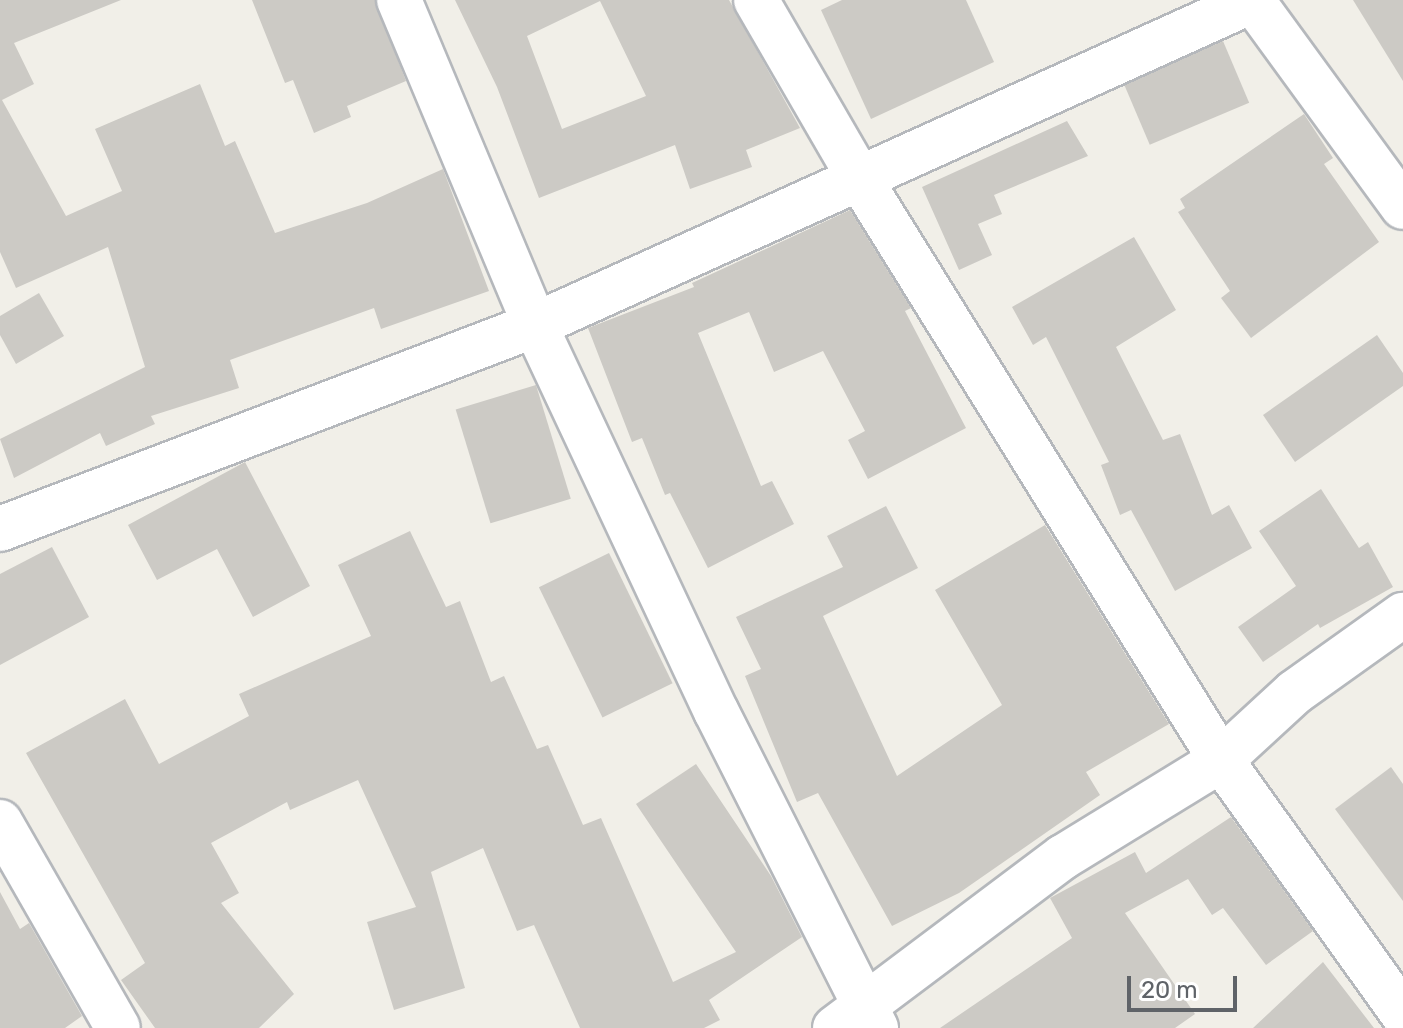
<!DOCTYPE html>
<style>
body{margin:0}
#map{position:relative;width:1403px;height:1028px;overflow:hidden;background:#f1efe8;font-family:Rubik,sans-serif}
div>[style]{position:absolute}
.building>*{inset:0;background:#cccac5;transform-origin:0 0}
.roads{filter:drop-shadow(2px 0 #b5b8bc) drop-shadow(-2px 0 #b5b8bc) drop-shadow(0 2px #b5b8bc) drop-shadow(0 -2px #b5b8bc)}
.minor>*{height:44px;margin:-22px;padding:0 22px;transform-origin:22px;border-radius:22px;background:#fff}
span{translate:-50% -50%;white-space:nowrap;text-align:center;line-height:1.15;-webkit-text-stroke:7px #fff;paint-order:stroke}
.scale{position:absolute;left:1127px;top:976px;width:110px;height:36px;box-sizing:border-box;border:4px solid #5f6368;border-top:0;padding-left:10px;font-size:24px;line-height:28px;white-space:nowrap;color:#5f6368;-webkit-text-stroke:6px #fff;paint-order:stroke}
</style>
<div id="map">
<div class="building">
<div style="clip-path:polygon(0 0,121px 0,14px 43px,34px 84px,2px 100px,66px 216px,122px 191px,95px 129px,200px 84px,225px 146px,235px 141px,275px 233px,367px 203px,443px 169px,489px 291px,381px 329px,374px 308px,230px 360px,239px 388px,151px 416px,155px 424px,106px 446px,100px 433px,14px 478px,0 439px,145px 367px,108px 247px,16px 288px,0 252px)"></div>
<div style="clip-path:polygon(252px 0,375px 0,406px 81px,347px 106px,351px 117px,314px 133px,293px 80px,285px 83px)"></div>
<div style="clip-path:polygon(evenodd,455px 0,729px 0,800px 128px,746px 150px,752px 167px,690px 189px,675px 145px,539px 198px,497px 87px,455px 0,600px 1px,646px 96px,562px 129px,527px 36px,600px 1px)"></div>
<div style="clip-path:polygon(842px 0,966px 0,994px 62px,871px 119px,821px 10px)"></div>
<div style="clip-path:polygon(1353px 0,1403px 0,1403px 81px)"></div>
<div style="left:1223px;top:41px;width:67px;height:108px;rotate:67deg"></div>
<div style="clip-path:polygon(1304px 114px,1333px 158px,1324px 164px,1379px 242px,1251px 338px,1221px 298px,1230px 291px,1178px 212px,1185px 208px,1180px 199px)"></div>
<div style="clip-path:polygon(1067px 121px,1088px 156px,994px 195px,1002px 214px,978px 224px,992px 255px,959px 270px,922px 187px)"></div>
<div style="clip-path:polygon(850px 210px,911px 308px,905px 311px,966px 428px,868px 479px,848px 440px,865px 431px,823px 351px,774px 372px,749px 312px,698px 333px,761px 486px,772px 481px,794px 524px,708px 568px,670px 493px,665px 495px,642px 438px,632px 442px,588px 328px,694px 287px,692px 283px)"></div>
<div style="clip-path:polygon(1134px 237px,1176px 310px,1116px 347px,1163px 440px,1180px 434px,1212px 515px,1229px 505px,1252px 548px,1175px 591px,1131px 510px,1120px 515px,1101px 465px,1109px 462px,1046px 337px,1033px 345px,1012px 307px)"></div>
<div style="clip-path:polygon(39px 293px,64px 336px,16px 364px,0 335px,0 316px)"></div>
<div style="clip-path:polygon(1377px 335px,1403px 373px,1403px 386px,1295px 462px,1263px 415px)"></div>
<div style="left:536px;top:385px;width:119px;height:84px;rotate:73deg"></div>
<div style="clip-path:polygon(245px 462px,310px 586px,253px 617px,217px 549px,157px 580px,128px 525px)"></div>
<div style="clip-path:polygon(1321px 489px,1359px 548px,1368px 542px,1393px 587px,1320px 628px,1318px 624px,1263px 662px,1238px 627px,1296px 586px,1259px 531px)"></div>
<div style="clip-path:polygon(886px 506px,918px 568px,823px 616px,897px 776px,1002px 705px,935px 590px,1045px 525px,1169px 724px,1086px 772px,1100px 795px,959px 893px,892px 926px,818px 793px,797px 802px,745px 676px,761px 669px,736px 617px,843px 567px,827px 536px)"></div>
<div style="clip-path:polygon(410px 531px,446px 607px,460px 601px,491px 682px,504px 676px,537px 749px,548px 745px,583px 825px,601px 818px,673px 982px,736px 952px,636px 804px,696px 764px,771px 876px,802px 937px,709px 1000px,720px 1020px,704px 1028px,580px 1028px,534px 925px,517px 931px,483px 848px,431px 872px,465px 988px,394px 1010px,367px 922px,416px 907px,358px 780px,290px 810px,287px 802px,211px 843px,239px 893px,221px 903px,294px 994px,259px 1028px,155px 1028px,121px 980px,145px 963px,26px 753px,125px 699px,159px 764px,249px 716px,239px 694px,371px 636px,338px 565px)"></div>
<div style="clip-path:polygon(52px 547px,89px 617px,0 665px,0 574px)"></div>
<div style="left:609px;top:553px;width:145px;height:78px;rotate:64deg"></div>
<div style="clip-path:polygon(1391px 767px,1403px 784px,1403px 901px,1335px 809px)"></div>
<div style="clip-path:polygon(1231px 817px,1313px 931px,1266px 965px,1223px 908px,1212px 915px,1188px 879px,1125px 913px,1195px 1014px,1175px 1028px,940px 1028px,1072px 938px,1050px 898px,1135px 852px,1146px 873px)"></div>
<div style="clip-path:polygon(0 892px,20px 929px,29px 923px,82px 1016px,65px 1028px,0 1028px)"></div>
<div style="clip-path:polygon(1323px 962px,1374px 1028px,1253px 1028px,1285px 998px)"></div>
</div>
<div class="roads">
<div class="minor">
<div style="left:399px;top:0;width:352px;rotate:67.3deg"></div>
<div style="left:535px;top:325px;width:426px;rotate:64.9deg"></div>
<div style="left:716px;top:711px;width:355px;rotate:63.2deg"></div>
<div style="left:756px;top:0;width:203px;rotate:59.9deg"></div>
<div style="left:858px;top:176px;width:688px;rotate:58.14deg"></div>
<div style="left:1221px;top:760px;width:312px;rotate:54.4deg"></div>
<div style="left:1252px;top:0;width:256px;rotate:53.9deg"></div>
<div style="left:0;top:529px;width:573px;rotate:-20.87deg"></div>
<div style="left:535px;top:325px;width:789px;rotate:-24.32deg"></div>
<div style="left:0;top:822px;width:237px;rotate:60.2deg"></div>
<div style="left:835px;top:1028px;width:285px;rotate:-36.9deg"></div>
<div style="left:1063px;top:857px;width:185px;rotate:-31.5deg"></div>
<div style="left:1221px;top:760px;width:100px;rotate:-42.6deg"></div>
<div style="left:1295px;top:692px;width:133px;rotate:-35.5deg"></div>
</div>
</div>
<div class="scale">20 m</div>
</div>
